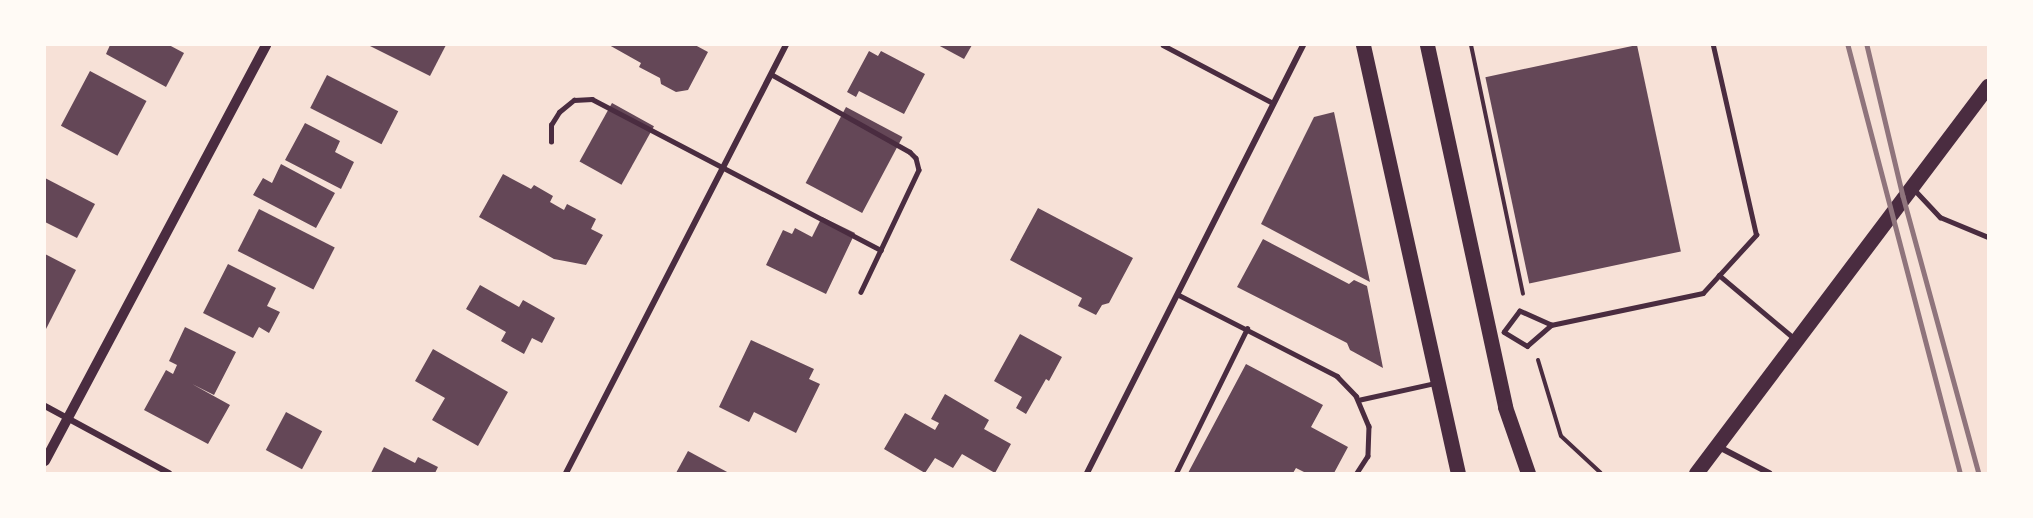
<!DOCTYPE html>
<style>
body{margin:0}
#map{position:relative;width:2033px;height:518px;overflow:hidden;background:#f7e1d7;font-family:"Sofia Sans Condensed",sans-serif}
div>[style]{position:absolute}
.building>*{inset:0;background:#644757;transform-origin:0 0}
.path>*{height:4px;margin:-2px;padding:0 2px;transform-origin:2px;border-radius:2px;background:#4a2c40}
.service>*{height:4.5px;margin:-2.25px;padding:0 2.25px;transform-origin:2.25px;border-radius:2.25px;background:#4a2c40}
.minor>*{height:6px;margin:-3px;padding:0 3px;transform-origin:3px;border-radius:3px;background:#4a2c40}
.tertiary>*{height:10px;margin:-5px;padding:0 5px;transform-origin:5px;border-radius:5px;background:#4a2c40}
.primary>*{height:15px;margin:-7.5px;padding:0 7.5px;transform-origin:7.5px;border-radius:7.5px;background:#4a2c40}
.rail>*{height:4.5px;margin:-2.25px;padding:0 2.25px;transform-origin:2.25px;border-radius:2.25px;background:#8f747c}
span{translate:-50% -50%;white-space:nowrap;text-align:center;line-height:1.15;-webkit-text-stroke:6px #fffaf5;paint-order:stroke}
.frame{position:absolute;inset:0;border:46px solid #fffaf5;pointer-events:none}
</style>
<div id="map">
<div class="building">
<div style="clip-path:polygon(110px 45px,169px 45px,184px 53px,166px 87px,106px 54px)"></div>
<div style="clip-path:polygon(368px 45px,446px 45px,430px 76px)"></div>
<div style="clip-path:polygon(609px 45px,695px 45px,708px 52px,688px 90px,676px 92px,661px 84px,660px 78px,639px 67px,641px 63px)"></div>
<div style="clip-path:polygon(938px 45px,972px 45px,964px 59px)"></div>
<div style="left:1637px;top:45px;width:211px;height:155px;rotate:78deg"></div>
<div style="clip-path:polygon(869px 51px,878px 56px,881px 51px,925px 74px,904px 114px,859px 91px,856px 97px,847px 92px)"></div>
<div style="left:90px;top:71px;width:64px;height:62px;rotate:28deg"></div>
<div style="left:327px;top:75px;width:80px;height:37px;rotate:27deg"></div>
<div style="left:612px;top:103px;width:48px;height:67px;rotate:29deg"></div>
<div style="left:846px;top:107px;width:64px;height:86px;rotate:28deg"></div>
<div style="clip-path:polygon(1334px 112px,1370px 282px,1261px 224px,1314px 117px)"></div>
<div style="clip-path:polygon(305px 123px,340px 141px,335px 152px,354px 162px,341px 189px,285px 160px)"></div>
<div style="clip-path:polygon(281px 164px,335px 193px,316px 228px,253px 195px,263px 178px,272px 183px)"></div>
<div style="clip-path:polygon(503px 174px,531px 189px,534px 185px,553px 196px,550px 202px,564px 210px,567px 204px,596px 219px,591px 229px,603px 235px,586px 265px,554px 259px,479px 217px)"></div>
<div style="clip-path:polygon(45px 178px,95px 204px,77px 238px,45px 222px)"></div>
<div style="clip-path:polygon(1038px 208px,1133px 258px,1109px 303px,1102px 305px,1096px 315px,1078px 306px,1082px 298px,1010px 260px)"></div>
<div style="left:259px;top:209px;width:85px;height:47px;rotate:27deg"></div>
<div style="clip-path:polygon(822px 217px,855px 233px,826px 294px,766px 265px,783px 230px,792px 234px,795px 228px,812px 237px)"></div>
<div style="clip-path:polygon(1263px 239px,1349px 284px,1354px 280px,1367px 286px,1383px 368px,1350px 350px,1347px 343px,1237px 287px)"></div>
<div style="clip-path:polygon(45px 254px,76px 270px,45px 331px)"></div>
<div style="clip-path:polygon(228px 264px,276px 288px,267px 306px,280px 312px,269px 333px,259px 327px,253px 338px,203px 313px)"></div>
<div style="clip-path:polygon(480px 285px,519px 307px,523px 300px,555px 318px,542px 343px,532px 338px,524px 354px,501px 341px,506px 332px,466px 309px)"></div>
<div style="clip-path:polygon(185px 327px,236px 352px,214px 395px,192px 384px,230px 405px,208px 444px,144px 410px,166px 370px,173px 374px,177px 365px,169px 361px)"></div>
<div style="clip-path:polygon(1020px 334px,1062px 357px,1049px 381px,1046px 379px,1026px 414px,1016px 408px,1022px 397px,994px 381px)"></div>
<div style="clip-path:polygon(751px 340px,814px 369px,809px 379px,820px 384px,796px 433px,754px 412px,749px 422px,719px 407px)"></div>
<div style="clip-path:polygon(433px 349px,508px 392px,478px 446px,432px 420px,445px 398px,415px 381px)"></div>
<div style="clip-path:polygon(1246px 364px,1323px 405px,1311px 427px,1348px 447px,1334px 473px,1306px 473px,1296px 468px,1293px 473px,1188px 473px)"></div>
<div style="clip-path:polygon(945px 394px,989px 420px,984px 429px,1011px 444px,995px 473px,962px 454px,953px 468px,935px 458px,925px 473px,884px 449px,905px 413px,935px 430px,939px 423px,931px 419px)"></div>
<div style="left:286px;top:412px;width:41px;height:43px;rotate:28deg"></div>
<div style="clip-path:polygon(384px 447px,415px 463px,418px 457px,438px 467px,435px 473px,371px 473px)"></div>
<div style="clip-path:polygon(688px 451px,729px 473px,676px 473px)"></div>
</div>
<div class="path">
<div style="left:1471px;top:45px;width:254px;rotate:78.2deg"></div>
<div style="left:1538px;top:360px;width:79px;rotate:73.2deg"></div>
<div style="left:1561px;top:436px;width:54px;rotate:42.8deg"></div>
</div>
<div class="service">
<div style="left:1163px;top:45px;width:124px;rotate:27.8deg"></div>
<div style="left:771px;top:74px;width:159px;rotate:29.3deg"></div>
<div style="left:910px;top:152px;width:8px;rotate:45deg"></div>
<div style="left:916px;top:158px;width:12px;rotate:76deg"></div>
<div style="left:919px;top:170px;width:135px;rotate:115.4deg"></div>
<div style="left:551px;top:142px;width:17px;rotate:-90deg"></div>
<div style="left:551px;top:125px;width:15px;rotate:-58deg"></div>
<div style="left:559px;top:112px;width:19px;rotate:-39deg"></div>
<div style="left:574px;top:100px;width:18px;rotate:-3deg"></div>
<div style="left:592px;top:99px;width:326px;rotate:27.6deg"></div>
<div style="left:1913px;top:188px;width:40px;rotate:47deg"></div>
<div style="left:1940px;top:217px;width:52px;rotate:22.6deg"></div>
<div style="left:1719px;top:275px;width:99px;rotate:40.1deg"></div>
<div style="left:1177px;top:294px;width:180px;rotate:27.1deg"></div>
<div style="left:1337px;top:376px;width:28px;rotate:46deg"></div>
<div style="left:1356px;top:396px;width:33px;rotate:67deg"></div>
<div style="left:1369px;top:426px;width:30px;rotate:92deg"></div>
<div style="left:1368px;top:456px;width:20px;rotate:123deg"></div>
<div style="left:1551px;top:325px;width:34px;rotate:-156deg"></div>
<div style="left:1520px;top:311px;width:26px;rotate:127deg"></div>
<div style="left:1504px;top:332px;width:27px;rotate:31deg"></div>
<div style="left:1527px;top:346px;width:32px;rotate:-41deg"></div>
<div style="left:1551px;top:325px;width:155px;rotate:-11.9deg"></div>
<div style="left:1703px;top:293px;width:79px;rotate:-47.6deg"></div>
<div style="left:1756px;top:235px;width:195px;rotate:-102.8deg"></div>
<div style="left:1358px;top:400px;width:79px;rotate:-12.4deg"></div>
<div style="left:1176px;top:473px;width:161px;rotate:-63.8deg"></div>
</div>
<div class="minor">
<div style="left:45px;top:406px;width:141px;rotate:28.4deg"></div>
<div style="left:1717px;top:446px;width:59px;rotate:27.4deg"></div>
<div style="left:566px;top:473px;width:481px;rotate:-62.8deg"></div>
<div style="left:1087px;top:473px;width:479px;rotate:-63.2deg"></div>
</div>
<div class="tertiary">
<div style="left:45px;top:461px;width:471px;rotate:-62deg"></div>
</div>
<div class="primary">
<div style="left:1363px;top:45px;width:438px;rotate:77.5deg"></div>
<div style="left:1427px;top:45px;width:370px;rotate:77.8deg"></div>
<div style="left:1505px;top:407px;width:70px;rotate:70.8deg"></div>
<div style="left:1696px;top:473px;width:485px;rotate:-53deg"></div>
</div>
<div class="rail">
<div style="left:1848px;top:45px;width:442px;rotate:75.3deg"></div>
<div style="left:1867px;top:45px;width:155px;rotate:76.6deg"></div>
<div style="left:1903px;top:196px;width:287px;rotate:74.7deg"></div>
</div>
<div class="frame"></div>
</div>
